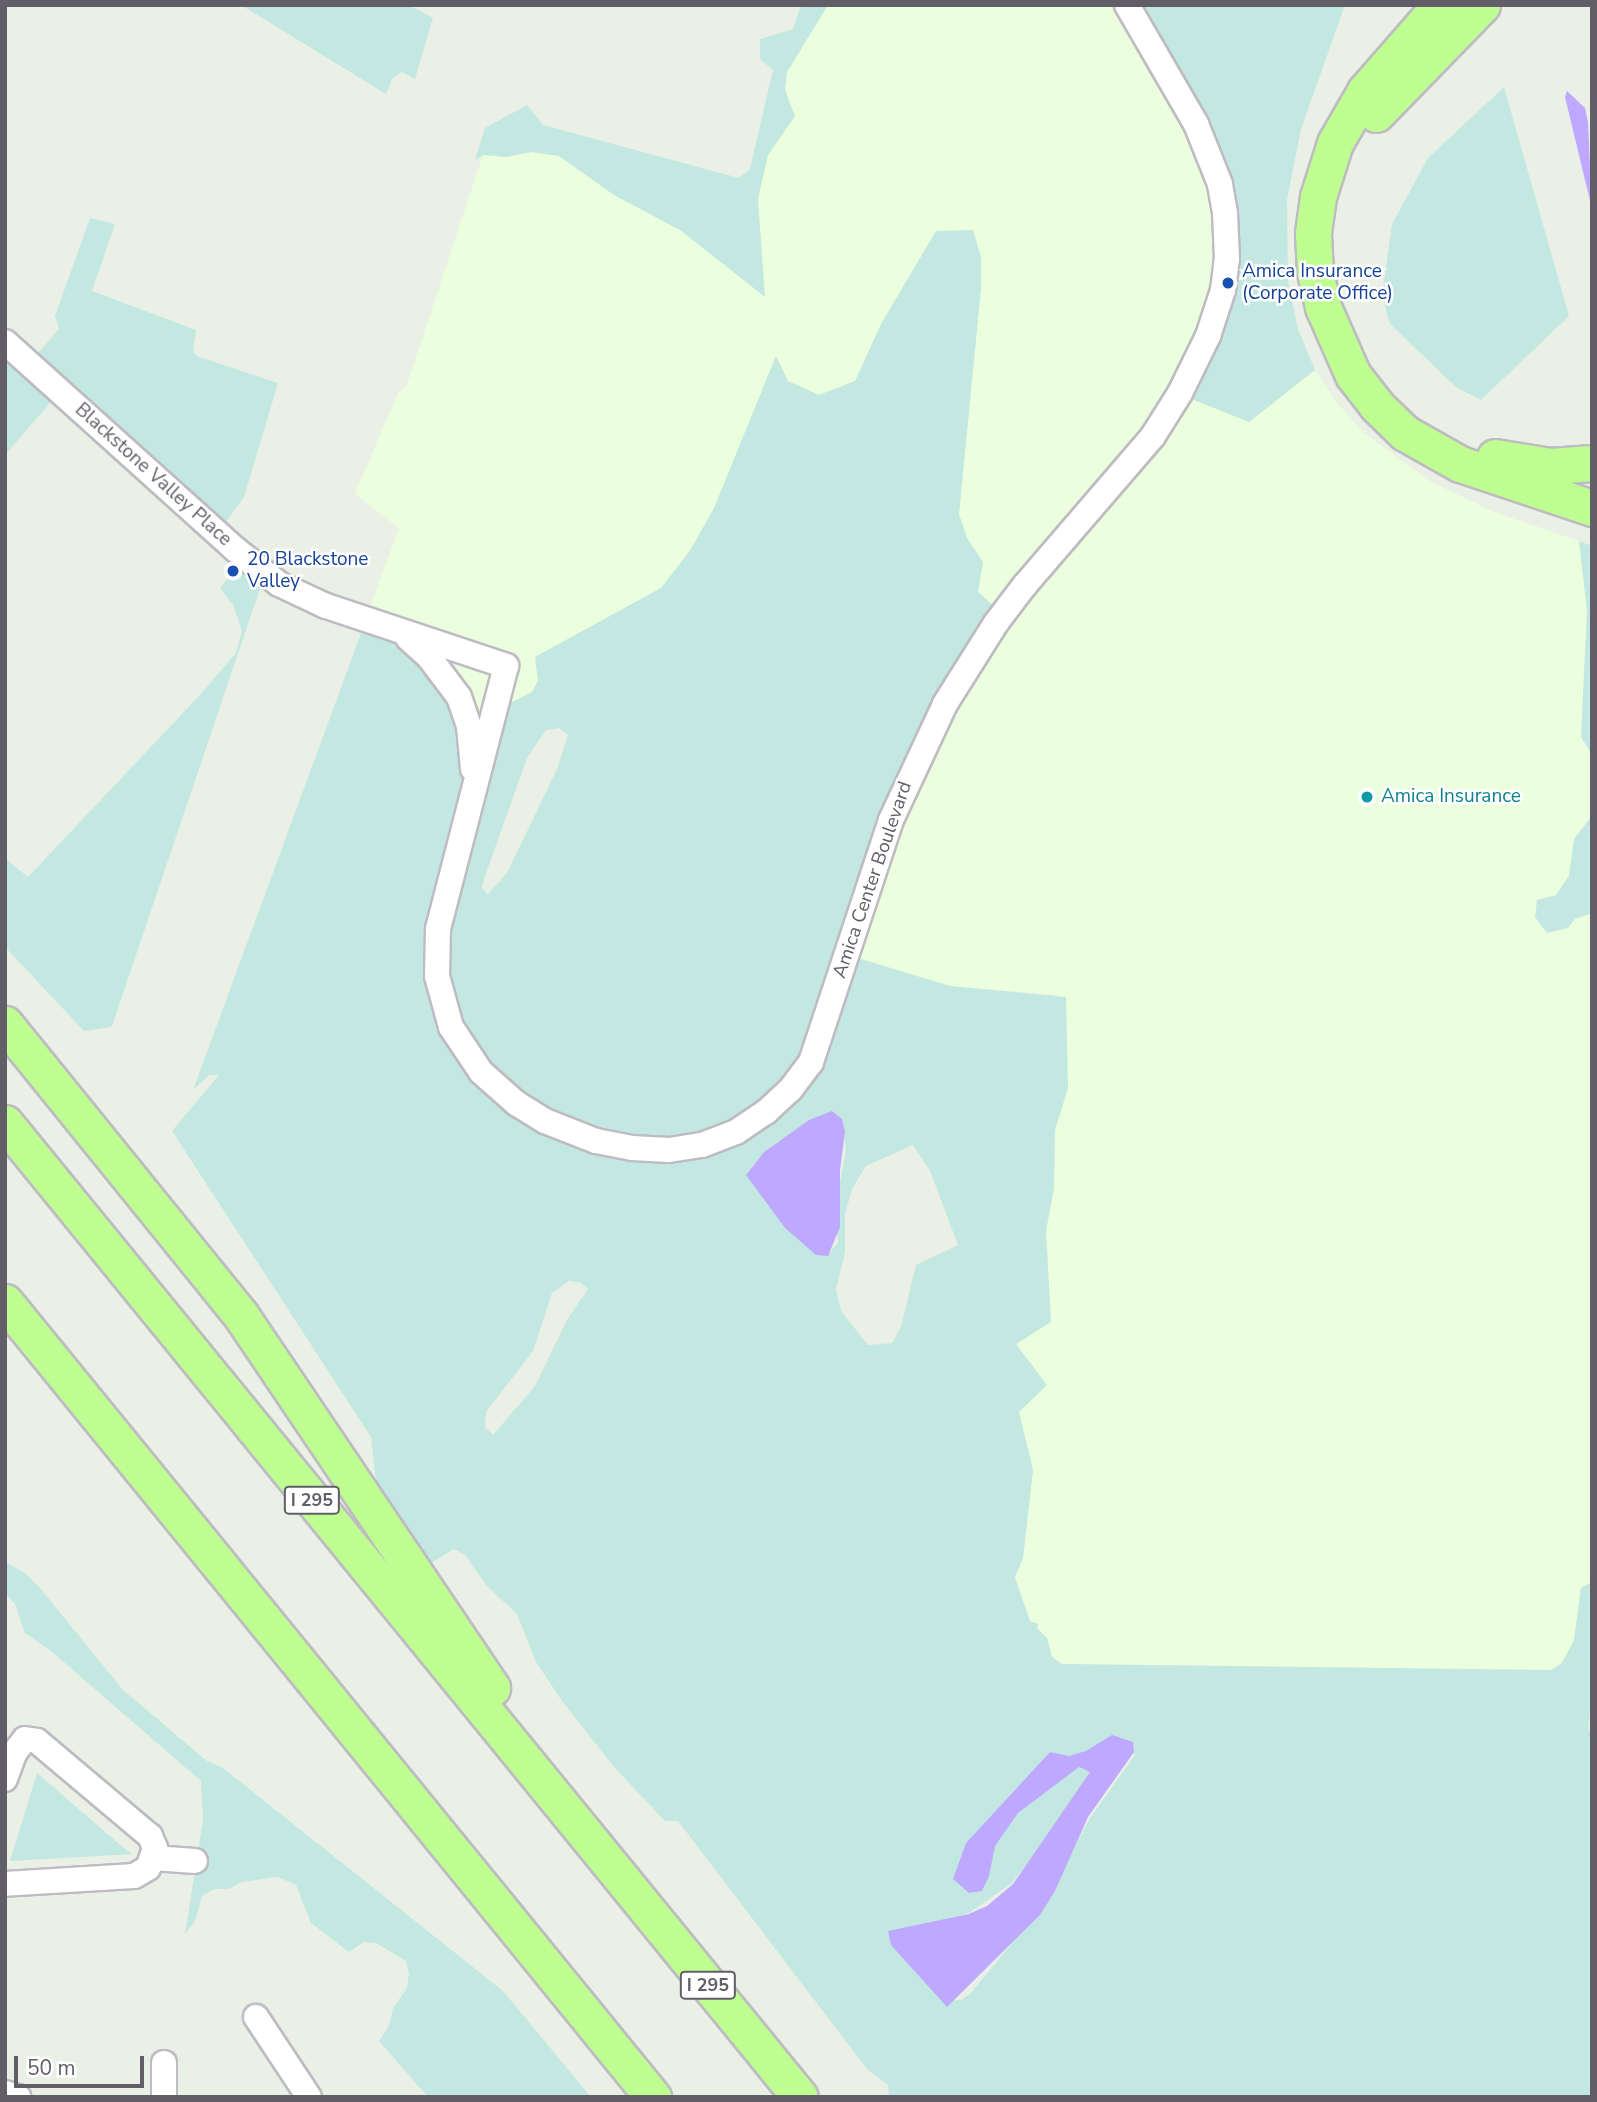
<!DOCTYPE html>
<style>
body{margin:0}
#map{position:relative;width:1597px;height:2102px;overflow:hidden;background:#eaf0e6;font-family:"Nunito Sans",sans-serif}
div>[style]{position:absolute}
.commercial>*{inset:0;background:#ebfedd}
.green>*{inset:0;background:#c3e8e1}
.water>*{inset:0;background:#bfa8ff}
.roads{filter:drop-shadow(2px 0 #bebbc2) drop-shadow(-2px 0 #bebbc2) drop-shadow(0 2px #bebbc2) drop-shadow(0 -2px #bebbc2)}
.minor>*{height:24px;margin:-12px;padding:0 12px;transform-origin:12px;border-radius:12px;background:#fff}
.highway>*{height:35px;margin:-17.5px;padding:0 17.5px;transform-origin:17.5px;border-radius:17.5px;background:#bffe90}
.dots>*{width:19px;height:19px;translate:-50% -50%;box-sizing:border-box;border:4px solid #fff;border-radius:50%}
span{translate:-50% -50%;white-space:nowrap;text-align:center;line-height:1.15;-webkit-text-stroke:5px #fff;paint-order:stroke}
.shield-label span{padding:2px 5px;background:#fff;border:2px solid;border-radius:5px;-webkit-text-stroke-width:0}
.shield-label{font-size:18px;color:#615e67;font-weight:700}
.transit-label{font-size:19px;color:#164399}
.left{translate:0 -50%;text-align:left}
.street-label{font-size:19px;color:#615e67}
.culture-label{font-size:19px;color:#0d838f}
.frame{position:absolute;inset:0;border:7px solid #615e67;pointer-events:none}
.scale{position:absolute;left:14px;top:2056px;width:130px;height:32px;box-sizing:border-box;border:4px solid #615e67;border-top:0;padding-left:9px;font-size:21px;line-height:24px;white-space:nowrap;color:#615e67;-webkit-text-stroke:5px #fff;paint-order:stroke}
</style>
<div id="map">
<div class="commercial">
<div style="clip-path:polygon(828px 5px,1137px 5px,1222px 171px,1249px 422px,1315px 370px,1337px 403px,1363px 432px,1429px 481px,1494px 512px,1579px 541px,1587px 611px,1581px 737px,1592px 755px,1592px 816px,1574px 839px,1569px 876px,1556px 895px,1575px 919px,1592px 913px,1592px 1582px,1581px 1588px,1574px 1640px,1562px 1663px,1551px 1670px,1062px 1664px,1052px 1657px,1047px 1638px,1037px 1628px,1038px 1624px,1030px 1621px,1014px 1577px,1023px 1558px,1033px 1470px,1019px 1412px,1047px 1385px,1016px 1348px,1016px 1343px,1051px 1322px,1046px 1231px,1054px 1188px,1055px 1130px,1068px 1088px,1057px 995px,950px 986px,850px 956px,978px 592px,983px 562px,967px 538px,959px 514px,981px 288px,864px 364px,855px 381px,820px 395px,788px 381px,776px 357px,714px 508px,690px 550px,661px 588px,535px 657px,538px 681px,532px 692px,476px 721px,369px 610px,399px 528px,355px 494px,398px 393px,407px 385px,483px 155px,507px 157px,531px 152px,559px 156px,614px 195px,680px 230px,764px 296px,758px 199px,768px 155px,795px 116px,785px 90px,787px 72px)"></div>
</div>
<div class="green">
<div style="clip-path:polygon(241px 5px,409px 5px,433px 18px,415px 79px,402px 72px,392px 79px,386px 94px)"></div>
<div style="clip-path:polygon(801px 5px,828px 5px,787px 72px,785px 90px,795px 116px,768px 155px,758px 199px,765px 297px,680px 230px,614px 195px,559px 156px,531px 152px,507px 157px,484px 155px,475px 160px,485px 128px,527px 105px,543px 125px,739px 178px,750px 169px,773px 70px,760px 59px,760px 39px,793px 29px)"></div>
<div style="clip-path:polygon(1137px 5px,1345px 5px,1301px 129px,1287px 200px,1288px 281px,1298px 329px,1315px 370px,1249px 422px,1189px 398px,1233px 221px)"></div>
<div style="clip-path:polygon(1504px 87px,1569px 316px,1481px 400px,1457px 388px,1390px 324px,1382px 296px,1392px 224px,1428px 158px)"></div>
<div style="clip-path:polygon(90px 218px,115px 224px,92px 291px,196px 330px,193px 350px,197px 356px,278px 383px,244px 497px,222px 527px,62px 389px,5px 455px,5px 334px,33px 359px,59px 329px,55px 316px)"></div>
<div style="clip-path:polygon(evenodd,973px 230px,981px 257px,981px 288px,959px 514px,967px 538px,983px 562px,978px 592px,1003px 614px,947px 707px,851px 956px,950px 986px,1066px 997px,1068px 1088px,1055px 1130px,1054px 1188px,1046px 1231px,1051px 1322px,1016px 1344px,1047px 1385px,1019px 1412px,1033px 1470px,1023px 1558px,1015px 1577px,1030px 1621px,1038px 1624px,1037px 1628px,1047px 1638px,1052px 1657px,1062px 1664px,1551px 1670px,1562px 1663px,1574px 1640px,1581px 1588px,1592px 1582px,1592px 1694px,1588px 1727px,1592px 1739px,1592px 2097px,889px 2097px,888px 2085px,867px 2069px,678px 1821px,665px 1821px,614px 1767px,562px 1701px,536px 1662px,517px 1614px,486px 1585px,465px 1555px,454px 1549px,421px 1569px,379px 1509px,371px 1437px,172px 1131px,219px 1075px,209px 1075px,193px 1090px,367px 617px,370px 615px,476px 720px,532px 692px,538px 681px,535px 657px,661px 588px,690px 551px,714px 508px,776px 356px,788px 381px,819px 395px,855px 381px,881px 324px,936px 231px,973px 230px,559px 728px,568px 735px,557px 769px,507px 873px,488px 894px,482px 888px,484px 879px,527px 758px,546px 730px,559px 728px,973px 230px,828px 1119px,844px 1133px,846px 1152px,835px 1207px,838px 1243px,826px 1256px,752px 1166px,775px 1143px,828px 1119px,973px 230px,913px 1145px,930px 1171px,958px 1245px,916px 1265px,901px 1327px,892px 1343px,868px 1345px,841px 1311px,836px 1289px,845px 1252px,845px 1214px,852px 1189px,866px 1166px,913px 1145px,973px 230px,569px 1281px,581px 1283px,588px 1289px,568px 1318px,535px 1386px,493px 1435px,485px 1427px,486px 1412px,533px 1351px,552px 1293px,569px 1281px,973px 230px,1128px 1747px,1135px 1755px,1090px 1818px,1042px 1907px,970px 1994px,961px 2000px,944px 2001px,904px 1943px,972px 1911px,1012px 1883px,1099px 1771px,1128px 1747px)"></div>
<div style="clip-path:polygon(1579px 541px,1592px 546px,1592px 755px,1581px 737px,1587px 611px)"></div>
<div style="clip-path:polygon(248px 554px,266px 571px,113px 1023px,111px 1027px,84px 1031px,5px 947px,5px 858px,28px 877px,198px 697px,236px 653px,242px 631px,233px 605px,220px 588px)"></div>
<div style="clip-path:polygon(1592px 816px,1592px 913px,1575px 919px,1568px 928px,1547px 933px,1535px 917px,1537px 900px,1556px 895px,1569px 876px,1574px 839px)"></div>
<div style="clip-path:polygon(5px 1562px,25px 1573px,40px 1588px,123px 1690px,207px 1761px,223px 1768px,503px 1991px,591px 2097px,428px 2097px,379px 2041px,389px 2026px,393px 2008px,407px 1988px,409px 1973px,406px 1961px,376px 1943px,364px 1942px,349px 1952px,311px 1923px,296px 1885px,278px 1877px,241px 1882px,229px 1889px,214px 1889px,202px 1896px,195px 1921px,185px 1934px,203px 1820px,201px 1781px,51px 1651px,25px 1633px,15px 1604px,5px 1593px)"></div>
<div style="clip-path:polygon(37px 1773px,125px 1849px,133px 1854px,10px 1861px)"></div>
</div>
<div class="water">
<div style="clip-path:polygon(1567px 91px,1585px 108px,1588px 122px,1592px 209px,1565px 97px)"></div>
<div style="clip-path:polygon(832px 1111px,842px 1119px,845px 1132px,840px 1170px,840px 1227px,828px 1256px,816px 1255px,785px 1228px,746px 1175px,764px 1152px,809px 1120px)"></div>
<div style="clip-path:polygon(1112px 1735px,1133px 1742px,1134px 1752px,1088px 1817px,1055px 1891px,1040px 1915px,947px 2007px,891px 1945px,888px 1931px,969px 1914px,987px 1906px,1013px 1884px,1090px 1772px,1079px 1767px,1018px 1813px,995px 1846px,989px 1876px,982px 1891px,969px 1893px,953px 1879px,966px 1843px,1050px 1752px,1069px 1756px,1086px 1751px)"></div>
</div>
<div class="roads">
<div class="minor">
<div style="left:5px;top:342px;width:309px;rotate:42deg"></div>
<div style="left:235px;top:549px;width:56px;rotate:38.5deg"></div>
<div style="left:279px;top:584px;width:52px;rotate:25.1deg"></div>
<div style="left:326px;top:606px;width:190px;rotate:18.4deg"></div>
<div style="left:506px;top:666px;width:272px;rotate:104.5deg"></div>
<div style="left:438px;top:929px;width:47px;rotate:91.2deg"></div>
<div style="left:437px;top:976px;width:53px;rotate:74.6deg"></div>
<div style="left:451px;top:1027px;width:54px;rotate:56.3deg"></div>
<div style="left:481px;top:1072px;width:47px;rotate:41.5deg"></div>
<div style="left:516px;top:1103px;width:34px;rotate:32deg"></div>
<div style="left:545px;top:1121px;width:55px;rotate:21.4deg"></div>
<div style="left:596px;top:1141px;width:37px;rotate:11deg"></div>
<div style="left:632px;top:1148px;width:37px;rotate:3deg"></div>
<div style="left:669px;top:1150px;width:33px;rotate:-9deg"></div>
<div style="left:702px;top:1145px;width:36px;rotate:-21deg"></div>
<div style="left:736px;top:1132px;width:36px;rotate:-34deg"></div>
<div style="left:766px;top:1112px;width:33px;rotate:-43deg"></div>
<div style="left:790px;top:1090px;width:35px;rotate:-53deg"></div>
<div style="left:811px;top:1062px;width:255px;rotate:-71.7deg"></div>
<div style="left:891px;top:820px;width:128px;rotate:-65deg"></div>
<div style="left:945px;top:704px;width:96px;rotate:-57.8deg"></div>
<div style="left:996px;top:623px;width:48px;rotate:-52.7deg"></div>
<div style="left:1025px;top:585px;width:196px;rotate:-49.3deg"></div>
<div style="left:1153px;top:436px;width:51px;rotate:-57.9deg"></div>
<div style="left:1180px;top:393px;width:64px;rotate:-63.8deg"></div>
<div style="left:1208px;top:336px;width:48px;rotate:-71.9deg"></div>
<div style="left:1223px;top:290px;width:31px;rotate:-83deg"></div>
<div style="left:1227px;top:259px;width:46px;rotate:-92.5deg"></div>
<div style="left:1225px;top:213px;width:29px;rotate:-100deg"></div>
<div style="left:1220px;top:184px;width:65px;rotate:-111.8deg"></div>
<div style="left:1196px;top:124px;width:138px;rotate:-120.1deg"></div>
<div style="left:408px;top:638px;width:28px;rotate:42deg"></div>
<div style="left:429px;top:657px;width:50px;rotate:53.1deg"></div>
<div style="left:459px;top:697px;width:31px;rotate:71deg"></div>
<div style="left:469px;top:726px;width:43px;rotate:84.7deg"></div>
<div style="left:5px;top:1779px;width:29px;rotate:-70deg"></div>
<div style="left:15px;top:1752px;width:16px;rotate:-52deg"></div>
<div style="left:25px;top:1739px;width:12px;rotate:9deg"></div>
<div style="left:37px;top:1741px;width:148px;rotate:40.1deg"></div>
<div style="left:150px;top:1836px;width:13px;rotate:67deg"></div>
<div style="left:155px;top:1848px;width:21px;rotate:109deg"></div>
<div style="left:148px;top:1868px;width:16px;rotate:150deg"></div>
<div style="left:134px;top:1876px;width:129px;rotate:176.5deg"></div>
<div style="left:153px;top:1858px;width:42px;rotate:4.1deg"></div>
<div style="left:256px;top:2017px;width:96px;rotate:56.5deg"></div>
<div style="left:5px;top:2093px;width:14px;rotate:17deg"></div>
<div style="left:164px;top:2097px;width:34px;rotate:-90deg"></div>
</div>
<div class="highway">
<div style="left:1440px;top:5px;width:114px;rotate:131.1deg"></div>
<div style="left:1365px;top:91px;width:60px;rotate:120deg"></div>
<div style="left:1335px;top:143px;width:57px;rotate:107.5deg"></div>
<div style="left:1318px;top:197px;width:37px;rotate:98deg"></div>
<div style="left:1313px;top:234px;width:38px;rotate:87deg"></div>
<div style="left:1315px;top:272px;width:36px;rotate:77deg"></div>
<div style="left:1323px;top:307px;width:74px;rotate:66.2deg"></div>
<div style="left:1353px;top:375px;width:39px;rotate:52deg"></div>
<div style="left:1377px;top:406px;width:39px;rotate:44deg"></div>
<div style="left:1405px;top:433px;width:63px;rotate:29.4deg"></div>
<div style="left:1460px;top:464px;width:139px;rotate:18.4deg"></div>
<div style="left:1376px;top:114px;width:152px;rotate:-45.8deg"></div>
<div style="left:1495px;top:457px;width:56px;rotate:9.3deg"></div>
<div style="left:1550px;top:466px;width:42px;rotate:-4.1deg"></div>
<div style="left:5px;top:1024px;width:373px;rotate:51deg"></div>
<div style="left:240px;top:1314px;width:451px;rotate:56deg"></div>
<div style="left:5px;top:1123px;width:1257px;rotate:50.78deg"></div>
<div style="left:5px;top:1302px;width:1026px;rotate:50.82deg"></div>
</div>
</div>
<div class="dots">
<div style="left:1228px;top:283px;background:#1a4fb4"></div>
<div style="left:233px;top:571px;background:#1a4fb4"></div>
<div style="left:1367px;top:797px;background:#0f9aa8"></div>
</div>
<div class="shield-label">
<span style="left:312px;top:1500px">I 295</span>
<span style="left:708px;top:1985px">I 295</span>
</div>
<div class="transit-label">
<span class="left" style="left:1242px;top:283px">Amica Insurance<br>(Corporate Office)</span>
<span class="left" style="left:247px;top:571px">20 Blackstone<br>Valley</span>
</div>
<div class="street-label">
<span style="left:153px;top:475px;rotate:42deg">Blackstone Valley Place</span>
<span style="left:873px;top:880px;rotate:-71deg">Amica Center Boulevard</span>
</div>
<div class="culture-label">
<span class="left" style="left:1381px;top:797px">Amica Insurance</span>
</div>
<div class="frame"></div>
<div class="scale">50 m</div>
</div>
